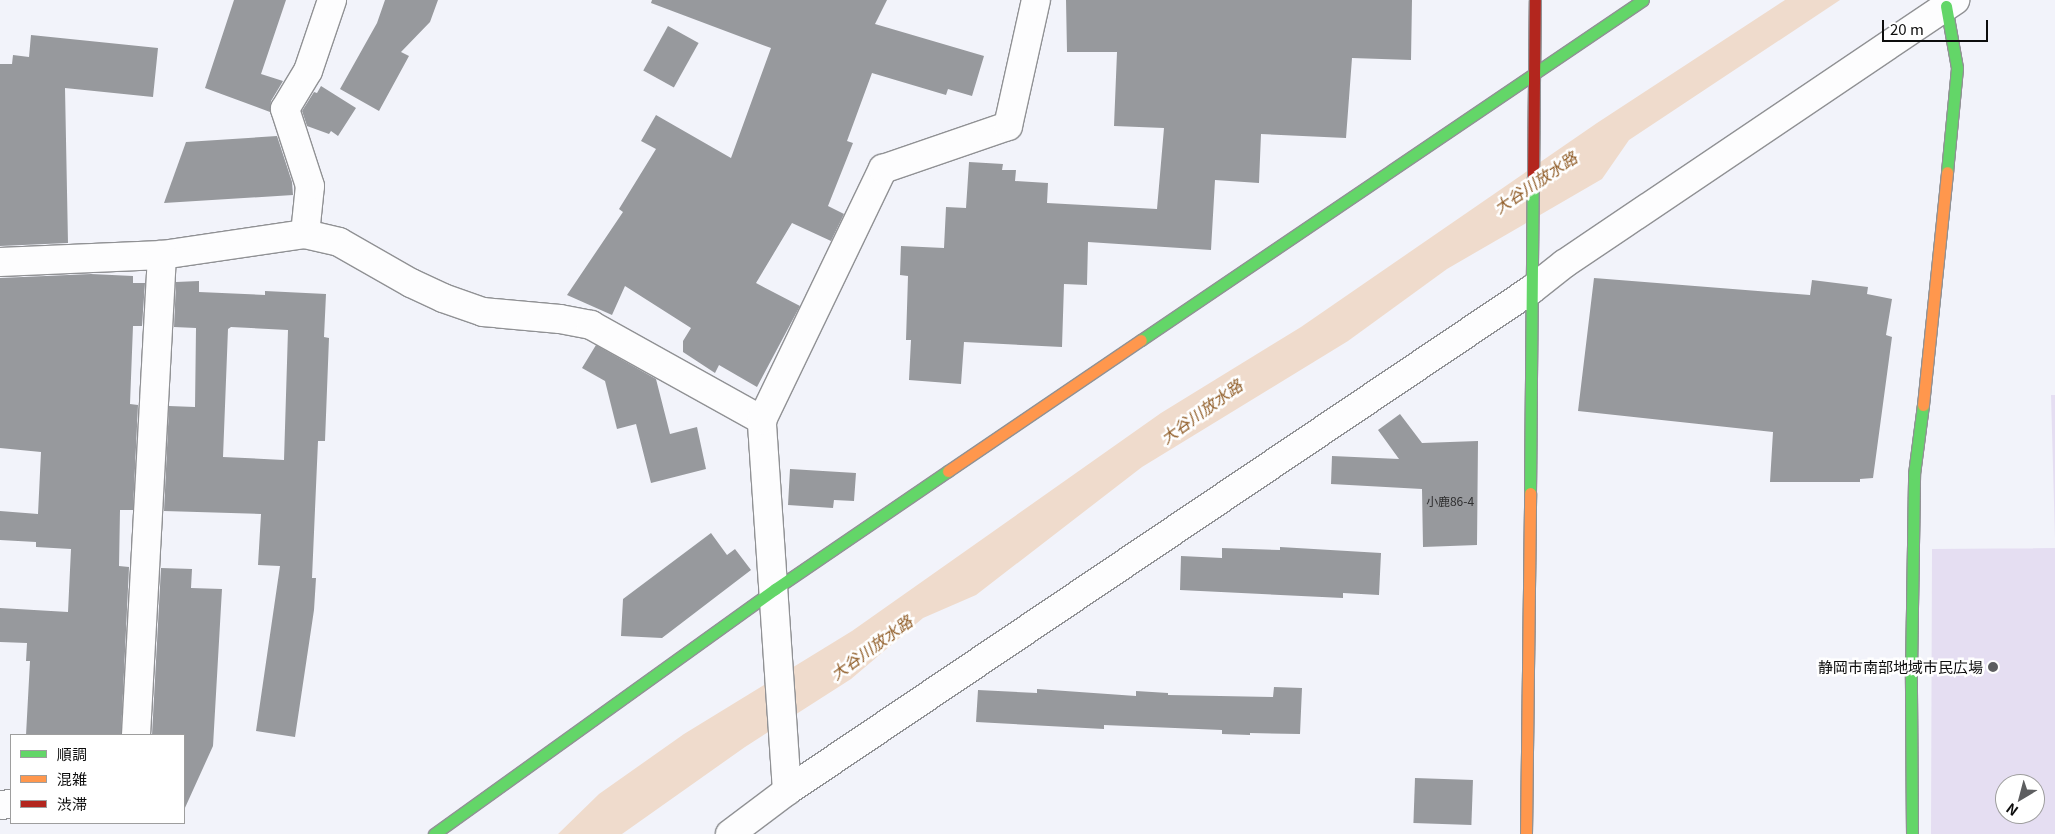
<!DOCTYPE html>
<meta charset="utf-8">
<style>
body{margin:0}
#map{position:relative;width:2055px;height:834px;overflow:hidden;background:#f2f3fa;font-family:Georgia,"Noto Sans JP",serif}
div>[style]{position:absolute}
.pitch>*{inset:0;background:#e5def2}
.water>*{inset:0;background:#efdbcc}
.building>*{inset:0;background:#97999d;transform-origin:0 0}
.roads{filter:drop-shadow(1px 0 #909194) drop-shadow(-1px 0 #909194) drop-shadow(0 1px #909194) drop-shadow(0 -1px #909194)}
.street>*{height:28px;margin:-14px;padding:0 14px;transform-origin:14px;border-radius:14px;background:#fdfdfe}
.fast>*{height:11px;margin:-5.5px;padding:0 5.5px;transform-origin:5.5px;border-radius:5.5px;background:#63d668}
.slow>*{height:11px;margin:-5.5px;padding:0 5.5px;transform-origin:5.5px;border-radius:5.5px;background:#ff974d}
.jam>*{height:11px;margin:-5.5px;padding:0 5.5px;transform-origin:5.5px;border-radius:5.5px;background:#b3261e}
.dots>*{width:14px;height:14px;translate:-50% -50%;box-sizing:border-box;border:2px solid #fff;border-radius:50%}
span{translate:-50% -50%;white-space:nowrap;text-align:center;line-height:1.15;-webkit-text-stroke:5px #fff;paint-order:stroke}
.number-label{font-size:12px;color:#303031}
.number-label span{-webkit-text-stroke-width:0}
.poi-label{font-size:15px;color:#0d0d0d}
.right{translate:-100% -50%;text-align:right}
.water-label{font-size:16px;color:#8f5b25;font-style:italic}
.legend{position:absolute;left:10px;top:734px;width:175px;height:90px;box-sizing:border-box;background:#fff;border:1px solid #9e9e9e;margin:0;padding:6px 9px;list-style:none;font-size:15px;color:#0d0d0d}
.legend li{display:flex;align-items:center;gap:10px;height:25px}
.legend b{width:25px;border:1px solid #9e9e9e}
.north{position:absolute;left:1995px;top:774px;width:50px;height:50px;box-sizing:border-box;background:#fff;border:1px solid #9e9e9e;border-radius:50%;rotate:217deg;font-size:14px;font-weight:700;line-height:20px;text-align:center;color:#0d0d0d}
.north::after{content:'';display:block;margin:auto;width:18px;height:22px;background:#5d5e60;clip-path:polygon(50% 0,100% 100%,50% 72%,0 100%)}
.scale{position:absolute;left:1882px;top:20px;width:106px;height:22px;box-sizing:border-box;border:2px solid #0d0d0d;border-top:0;padding-left:6px;font-size:15px;line-height:18px;white-space:nowrap;color:#0d0d0d;-webkit-text-stroke:4px #fff;paint-order:stroke}
</style>
<div id="map">
<div class="pitch">
<div style="clip-path:polygon(2051px 395px,2055px 395px,2055px 538px)"></div>
<div style="clip-path:polygon(evenodd,2055px 548px,2055px 834px,1931px 834px,1932px 549px,2055px 548px,2005px 784px,2035px 784px,2035px 814px,2005px 814px,2005px 784px)"></div>
</div>
<div class="water">
<div style="clip-path:polygon(1785px 0,1840px 0,1629px 140px,1602px 179px,1447px 269px,1348px 341px,1142px 467px,976px 595px,923px 618px,851px 679px,745px 747px,622px 834px,558px 834px,599px 794px,684px 734px,852px 631px,1161px 413px,1301px 327px,1597px 123px)"></div>
</div>
<div class="building">
<div style="clip-path:polygon(234px 0,286px 0,261px 74px,283px 81px,271px 101px,270px 112px,205px 88px)"></div>
<div style="clip-path:polygon(385px 0,438px 0,430px 22px,401px 52px,409px 56px,379px 111px,340px 89px,377px 23px)"></div>
<div style="clip-path:polygon(652px 0,887px 0,875px 24px,984px 56px,972px 96px,948px 89px,946px 95px,872px 73px,847px 141px,853px 143px,828px 206px,844px 214px,831px 241px,792px 223px,756px 283px,800px 306px,757px 387px,719px 365px,715px 373px,683px 352px,683px 341px,691px 328px,625px 286px,612px 315px,567px 295px,623px 212px,619px 209px,656px 149px,641px 141px,656px 115px,731px 158px,771px 48px,651px 3px)"></div>
<div style="clip-path:polygon(1066px 0,1412px 0,1411px 60px,1352px 58px,1346px 138px,1261px 134px,1259px 183px,1215px 180px,1211px 250px,1088px 242px,1087px 285px,1064px 284px,1062px 347px,964px 342px,961px 384px,909px 380px,911px 340px,906px 340px,908px 276px,900px 275px,901px 246px,944px 248px,946px 207px,966px 208px,969px 162px,1003px 164px,1002px 170px,1016px 170px,1015px 181px,1048px 183px,1047px 203px,1157px 209px,1164px 128px,1114px 126px,1117px 52px,1067px 52px)"></div>
<div style="left:668px;top:26px;width:35px;height:51px;rotate:29deg"></div>
<div style="clip-path:polygon(31px 35px,158px 48px,153px 97px,65px 88px,68px 243px,0 246px,0 64px,12px 64px,13px 55px,29px 57px)"></div>
<div style="clip-path:polygon(321px 86px,356px 108px,338px 136px,331px 131px,329px 134px,307px 126px,302px 111px,314px 92px,317px 93px)"></div>
<div style="clip-path:polygon(277px 136px,292px 182px,293px 195px,164px 203px,186px 142px)"></div>
<div style="clip-path:polygon(91px 274px,133px 276px,133px 283px,145px 283px,142px 326px,133px 326px,130px 404px,138px 405px,133px 510px,120px 510px,119px 566px,129px 567px,121px 735px,26px 735px,30px 661px,26px 661px,27px 643px,0 642px,0 608px,68px 612px,71px 549px,36px 547px,36px 542px,0 540px,0 511px,38px 514px,41px 452px,0 448px,0 278px)"></div>
<div style="clip-path:polygon(1594px 278px,1810px 295px,1812px 280px,1868px 287px,1867px 294px,1892px 299px,1886px 335px,1892px 337px,1873px 478px,1860px 479px,1860px 482px,1770px 482px,1773px 432px,1578px 411px)"></div>
<div style="clip-path:polygon(evenodd,199px 281px,199px 292px,265px 295px,265px 291px,326px 294px,324px 337px,329px 338px,325px 441px,318px 441px,312px 578px,316px 578px,314px 610px,295px 737px,256px 731px,280px 566px,258px 565px,261px 514px,164px 511px,169px 406px,195px 407px,196px 328px,174px 327px,176px 282px,199px 281px,231px 327px,288px 330px,284px 460px,223px 457px,228px 329px,231px 327px)"></div>
<div style="clip-path:polygon(596px 345px,656px 379px,670px 434px,697px 427px,706px 469px,651px 483px,636px 424px,617px 429px,605px 381px,582px 368px)"></div>
<div style="clip-path:polygon(1400px 414px,1422px 443px,1478px 441px,1477px 545px,1423px 547px,1422px 489px,1331px 484px,1332px 456px,1399px 459px,1378px 430px)"></div>
<div style="clip-path:polygon(790px 469px,856px 473px,854px 501px,834px 500px,833px 508px,788px 505px)"></div>
<div style="clip-path:polygon(711px 533px,727px 555px,735px 549px,751px 570px,662px 638px,621px 636px,623px 599px)"></div>
<div style="clip-path:polygon(1280px 547px,1381px 553px,1379px 595px,1343px 593px,1343px 598px,1180px 590px,1181px 556px,1222px 558px,1222px 548px,1280px 550px)"></div>
<div style="clip-path:polygon(161px 568px,192px 569px,191px 588px,222px 589px,213px 746px,184px 810px,184px 735px,152px 735px)"></div>
<div style="clip-path:polygon(1274px 687px,1302px 688px,1300px 734px,1250px 733px,1250px 735px,1222px 734px,1222px 730px,1104px 725px,1104px 729px,976px 722px,978px 690px,1037px 693px,1037px 689px,1136px 696px,1136px 691px,1168px 693px,1168px 695px,1273px 697px)"></div>
<div style="left:1415px;top:778px;width:58px;height:45px;rotate:2deg"></div>
</div>
<div class="roads">
<div class="street">
<div style="left:305px;top:234px;width:48px;rotate:-84.1deg"></div>
<div style="left:310px;top:186px;width:81px;rotate:-108deg"></div>
<div style="left:285px;top:109px;width:44px;rotate:-58.8deg"></div>
<div style="left:308px;top:71px;width:75px;rotate:-71.3deg"></div>
<div style="left:0;top:262px;width:162px;rotate:-2.5deg"></div>
<div style="left:162px;top:255px;width:145px;rotate:-8.4deg"></div>
<div style="left:305px;top:234px;width:35px;rotate:13deg"></div>
<div style="left:339px;top:242px;width:83px;rotate:29.7deg"></div>
<div style="left:411px;top:283px;width:35px;rotate:25deg"></div>
<div style="left:443px;top:298px;width:42px;rotate:19.3deg"></div>
<div style="left:483px;top:312px;width:77px;rotate:5.2deg"></div>
<div style="left:560px;top:319px;width:32px;rotate:11deg"></div>
<div style="left:591px;top:325px;width:196px;rotate:29.1deg"></div>
<div style="left:136px;top:735px;width:481px;rotate:-86.9deg"></div>
<div style="left:787px;top:791px;width:372px;rotate:-93.9deg"></div>
<div style="left:762px;top:420px;width:279px;rotate:-64.3deg"></div>
<div style="left:883px;top:169px;width:132px;rotate:-19deg"></div>
<div style="left:1008px;top:126px;width:129px;rotate:-77.5deg"></div>
<div style="left:0;top:805px;width:11px;rotate:-5deg"></div>
<div style="left:730px;top:834px;width:71px;rotate:-37deg"></div>
<div style="left:787px;top:791px;width:897px;rotate:-33.96deg"></div>
<div style="left:1531px;top:290px;width:42px;rotate:-38.2deg"></div>
<div style="left:1564px;top:264px;width:472px;rotate:-34deg"></div>
</div>
<div class="fast">
<div style="left:1946px;top:6px;width:63px;rotate:79.9deg"></div>
<div style="left:1957px;top:68px;width:104px;rotate:95.5deg"></div>
<div style="left:1141px;top:340px;width:606px;rotate:-34.11deg"></div>
<div style="left:1530px;top:493px;width:315px;rotate:-89.5deg"></div>
<div style="left:434px;top:834px;width:420px;rotate:-35.7deg"></div>
<div style="left:775px;top:589px;width:209px;rotate:-34.3deg"></div>
<div style="left:1912px;top:834px;width:162px;rotate:-90.4deg"></div>
<div style="left:1911px;top:672px;width:198px;rotate:-89.1deg"></div>
<div style="left:1914px;top:474px;width:70px;rotate:-82.6deg"></div>
</div>
<div class="slow">
<div style="left:1923px;top:405px;width:234px;rotate:-84.1deg"></div>
<div style="left:948px;top:471px;width:233px;rotate:-34.2deg"></div>
<div style="left:1526px;top:834px;width:341px;rotate:-89.3deg"></div>
</div>
<div class="jam">
<div style="left:1533px;top:178px;width:178px;rotate:-89.4deg"></div>
</div>
</div>
<div class="dots">
<div style="left:1993px;top:667px;background:#5d5e60"></div>
</div>
<div class="number-label">
<span style="left:1450px;top:501px">小鹿86-4</span>
</div>
<div class="poi-label">
<span class="right" style="left:1983px;top:667px">静岡市南部地域市民広場</span>
</div>
<div class="water-label">
<span style="left:1535px;top:182px;rotate:-34deg">大谷川放水路</span>
<span style="left:1201px;top:411px;rotate:-36deg">大谷川放水路</span>
<span style="left:871px;top:647px;rotate:-36deg">大谷川放水路</span>
</div>
<ul class="legend">
<li><b style="height:6px;background:#63d668"></b>順調</li>
<li><b style="height:6px;background:#ff974d"></b>混雑</li>
<li><b style="height:6px;background:#b3261e"></b>渋滞</li>
</ul>
<div class="north">N</div>
<div class="scale">20 m</div>
</div>
